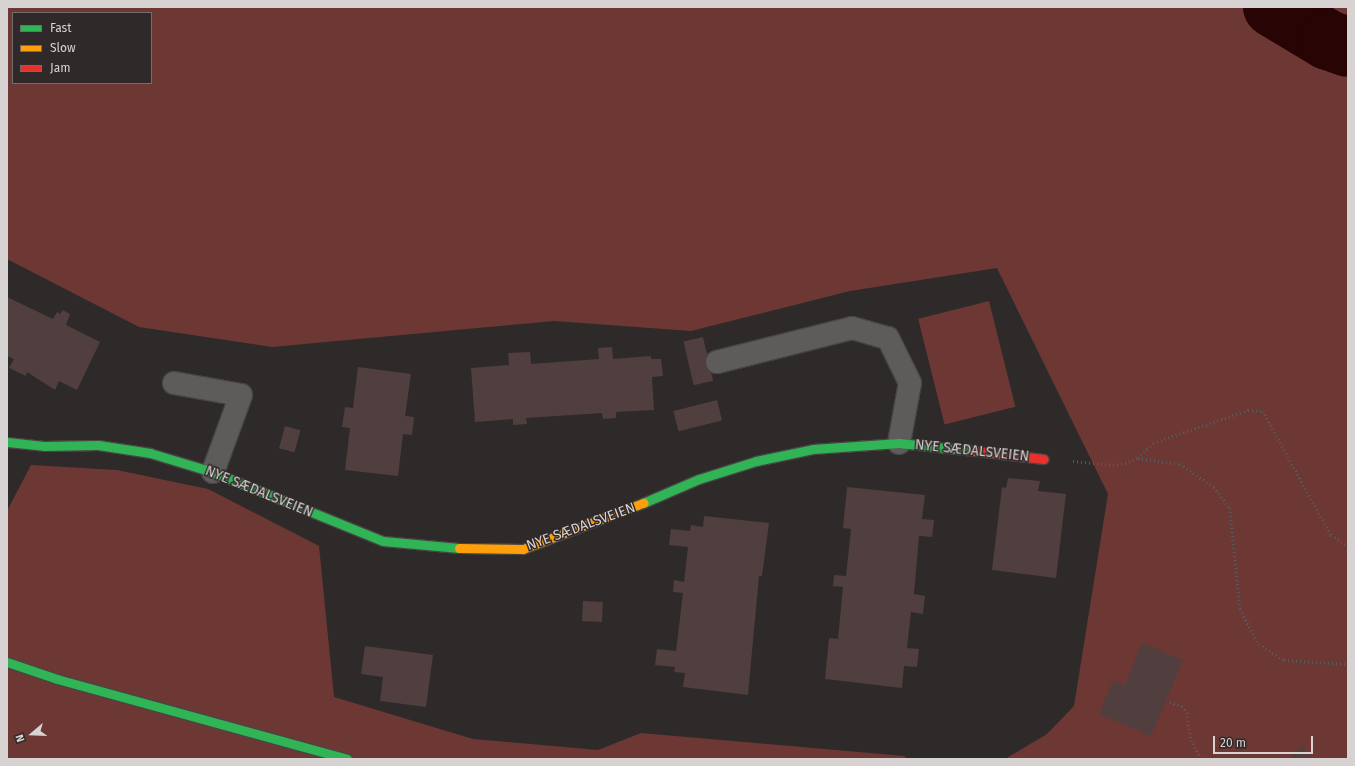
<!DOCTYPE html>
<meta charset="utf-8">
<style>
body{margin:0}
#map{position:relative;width:1355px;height:766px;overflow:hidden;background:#2e2a2a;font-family:"Fira Sans",sans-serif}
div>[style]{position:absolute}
.green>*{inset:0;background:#6d3834;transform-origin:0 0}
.river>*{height:60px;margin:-30px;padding:0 30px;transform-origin:30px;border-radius:30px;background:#290405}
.building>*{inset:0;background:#503f3e;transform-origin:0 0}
.path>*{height:2.5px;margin-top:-1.25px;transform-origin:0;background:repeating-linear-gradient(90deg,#5b5959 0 1px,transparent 0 4px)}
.roads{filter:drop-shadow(1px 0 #484545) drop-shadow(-1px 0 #484545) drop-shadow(0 1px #484545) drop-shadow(0 -1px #484545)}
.street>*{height:22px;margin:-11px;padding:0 11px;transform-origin:11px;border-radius:11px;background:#5e5c5b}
.fast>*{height:9px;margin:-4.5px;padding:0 4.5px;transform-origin:4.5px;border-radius:4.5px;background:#30b455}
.slow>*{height:9px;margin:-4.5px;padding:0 4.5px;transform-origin:4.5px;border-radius:4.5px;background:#ff9f0a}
.jam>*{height:9px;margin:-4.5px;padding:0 4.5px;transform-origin:4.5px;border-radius:4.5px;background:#e5322d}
span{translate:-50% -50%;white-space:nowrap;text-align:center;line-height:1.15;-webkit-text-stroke:3px #2f2929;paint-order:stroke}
.street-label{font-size:14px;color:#d7d3d2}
.frame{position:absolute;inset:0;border:8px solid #d7d3d2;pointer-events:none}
.legend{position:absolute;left:12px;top:12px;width:140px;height:72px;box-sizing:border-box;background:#2f2929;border:1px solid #726d6d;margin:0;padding:5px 7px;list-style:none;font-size:12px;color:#d7d3d2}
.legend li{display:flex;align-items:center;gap:8px;height:20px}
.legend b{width:20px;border:1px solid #726d6d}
.north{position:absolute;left:12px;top:714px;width:40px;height:40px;-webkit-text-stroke:3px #2f2929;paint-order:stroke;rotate:251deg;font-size:11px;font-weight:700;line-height:16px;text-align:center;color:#d7d3d2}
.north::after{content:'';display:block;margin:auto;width:14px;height:18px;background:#d7d3d2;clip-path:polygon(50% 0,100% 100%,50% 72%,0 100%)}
.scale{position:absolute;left:1213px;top:736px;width:100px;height:18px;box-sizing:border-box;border:2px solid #d7d3d2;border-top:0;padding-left:5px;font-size:12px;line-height:14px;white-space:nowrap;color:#d7d3d2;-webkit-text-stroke:3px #2f2929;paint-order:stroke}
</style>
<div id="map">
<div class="green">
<div style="clip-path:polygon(evenodd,7px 7px,1348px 7px,1348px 759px,1005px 759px,1047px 734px,1074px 706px,1108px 494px,997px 268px,850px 291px,691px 331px,554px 321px,272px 347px,139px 327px,7px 259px,7px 7px,13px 13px,151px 13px,151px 83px,13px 83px,13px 13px)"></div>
<div style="left:989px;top:301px;width:109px;height:73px;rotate:76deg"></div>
<div style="clip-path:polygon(31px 465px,117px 470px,208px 489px,319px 546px,334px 697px,473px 739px,598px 750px,641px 733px,904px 756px,908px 759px,7px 759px,7px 511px)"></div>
</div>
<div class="river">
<div style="left:1273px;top:7px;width:64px;rotate:31deg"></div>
<div style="left:1328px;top:40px;width:21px;rotate:19deg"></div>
</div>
<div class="building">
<div style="clip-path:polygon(7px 297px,53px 319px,57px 312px,60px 314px,63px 310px,70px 314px,66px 325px,100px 342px,77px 390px,59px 381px,55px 390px,27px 372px,26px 376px,9px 368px,14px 359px,7px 356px)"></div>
<div style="left:703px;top:337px;width:45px;height:20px;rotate:77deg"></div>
<div style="clip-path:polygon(612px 347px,613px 359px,651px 356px,651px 359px,661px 359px,663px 376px,652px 377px,654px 410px,616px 412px,616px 418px,603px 419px,602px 413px,526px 418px,527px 424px,513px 425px,513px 419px,475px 422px,471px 368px,509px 365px,508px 353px,530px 352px,531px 364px,599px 359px,598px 348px)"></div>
<div style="clip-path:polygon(358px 367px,411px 374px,405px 416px,414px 417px,412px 435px,403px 434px,398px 476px,345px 470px,350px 428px,342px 427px,345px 407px,353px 408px)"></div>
<div style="left:717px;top:400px;width:21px;height:45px;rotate:76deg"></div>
<div style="left:285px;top:426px;width:16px;height:23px;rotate:15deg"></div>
<div style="clip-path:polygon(1008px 478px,1040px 481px,1038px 491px,1066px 494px,1056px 578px,992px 570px,1002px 487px,1006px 488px)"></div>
<div style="clip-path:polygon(847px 487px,925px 495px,922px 519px,934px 520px,932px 537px,919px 536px,914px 594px,925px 596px,923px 614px,911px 612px,907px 648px,919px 649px,917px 667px,904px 666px,902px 688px,825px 679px,829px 638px,838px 639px,843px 587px,833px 586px,834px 575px,846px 576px,851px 529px,843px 528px)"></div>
<div style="clip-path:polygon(704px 516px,769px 523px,762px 576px,759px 576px,748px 695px,683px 687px,685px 673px,674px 672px,675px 667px,655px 665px,657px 649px,676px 651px,683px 593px,673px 592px,674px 580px,684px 582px,688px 547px,669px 545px,671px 529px,690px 531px,691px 525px,703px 527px)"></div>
<div style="left:583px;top:601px;width:20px;height:20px;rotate:3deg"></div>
<div style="clip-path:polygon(1142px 643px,1183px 660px,1151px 736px,1099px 714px,1113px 680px,1125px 685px)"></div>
<div style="clip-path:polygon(365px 646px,433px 655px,426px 707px,380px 701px,383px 677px,361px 674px)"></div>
<div style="clip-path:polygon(1301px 747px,1311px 756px,1289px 759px)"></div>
</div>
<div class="path">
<div style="left:1138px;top:458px;width:42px;rotate:8.1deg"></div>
<div style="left:1180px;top:464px;width:41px;rotate:34.1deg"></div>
<div style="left:1214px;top:487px;width:26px;rotate:53deg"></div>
<div style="left:1230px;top:508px;width:101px;rotate:84.3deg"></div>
<div style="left:1240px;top:609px;width:40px;rotate:62deg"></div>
<div style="left:1259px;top:644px;width:30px;rotate:33deg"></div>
<div style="left:1284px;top:660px;width:64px;rotate:3.6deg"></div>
<div style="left:1073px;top:461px;width:40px;rotate:5.7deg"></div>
<div style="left:1113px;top:465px;width:12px;rotate:-9deg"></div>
<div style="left:1125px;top:463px;width:14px;rotate:-21deg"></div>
<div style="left:1138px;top:458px;width:21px;rotate:-45deg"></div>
<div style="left:1153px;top:443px;width:101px;rotate:-19.2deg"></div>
<div style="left:1248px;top:410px;width:15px;rotate:4deg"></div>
<div style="left:1263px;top:411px;width:141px;rotate:61.3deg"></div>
<div style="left:1331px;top:535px;width:20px;rotate:33deg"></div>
<div style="left:1170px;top:702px;width:13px;rotate:18deg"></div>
<div style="left:1182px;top:706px;width:9px;rotate:54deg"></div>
<div style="left:1187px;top:713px;width:27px;rotate:82deg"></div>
<div style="left:1191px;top:740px;width:21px;rotate:62deg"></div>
</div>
<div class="roads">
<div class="street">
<div style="left:717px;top:362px;width:139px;rotate:-14.1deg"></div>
<div style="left:852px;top:328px;width:37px;rotate:16deg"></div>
<div style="left:888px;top:338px;width:50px;rotate:63.9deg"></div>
<div style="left:910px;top:383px;width:61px;rotate:100.4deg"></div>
<div style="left:174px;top:383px;width:68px;rotate:10.2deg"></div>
<div style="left:241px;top:395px;width:82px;rotate:110deg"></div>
</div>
<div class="fast">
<div style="left:7px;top:442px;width:37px;rotate:6deg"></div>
<div style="left:44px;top:446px;width:54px;rotate:-1.1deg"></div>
<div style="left:98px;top:445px;width:53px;rotate:8.7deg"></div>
<div style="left:150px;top:453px;width:66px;rotate:16.8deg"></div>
<div style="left:213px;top:472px;width:183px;rotate:22.1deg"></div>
<div style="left:383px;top:541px;width:76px;rotate:5.3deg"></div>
<div style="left:643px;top:503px;width:61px;rotate:-23.2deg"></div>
<div style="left:699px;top:479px;width:60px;rotate:-17.5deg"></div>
<div style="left:756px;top:461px;width:58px;rotate:-11.9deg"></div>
<div style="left:813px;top:449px;width:86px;rotate:-4deg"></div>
<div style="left:899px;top:443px;width:76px;rotate:6deg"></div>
<div style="left:7px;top:662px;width:53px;rotate:18.8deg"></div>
<div style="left:57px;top:679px;width:301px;rotate:15.4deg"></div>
</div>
<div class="slow">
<div style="left:459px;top:548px;width:64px;rotate:0.9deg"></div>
<div style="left:523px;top:549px;width:129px;rotate:-21deg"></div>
</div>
<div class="jam">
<div style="left:975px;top:451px;width:69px;rotate:6.6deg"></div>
</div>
</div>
<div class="street-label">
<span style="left:972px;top:451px;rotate:6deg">NYE SÆDALSVEIEN</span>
<span style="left:259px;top:492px;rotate:22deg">NYE SÆDALSVEIEN</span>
<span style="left:581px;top:527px;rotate:-20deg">NYE SÆDALSVEIEN</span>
</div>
<div class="frame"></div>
<ul class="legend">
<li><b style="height:5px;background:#30b455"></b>Fast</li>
<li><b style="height:5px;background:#ff9f0a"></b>Slow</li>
<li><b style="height:5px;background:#e5322d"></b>Jam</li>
</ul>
<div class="north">N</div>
<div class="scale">20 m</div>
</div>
